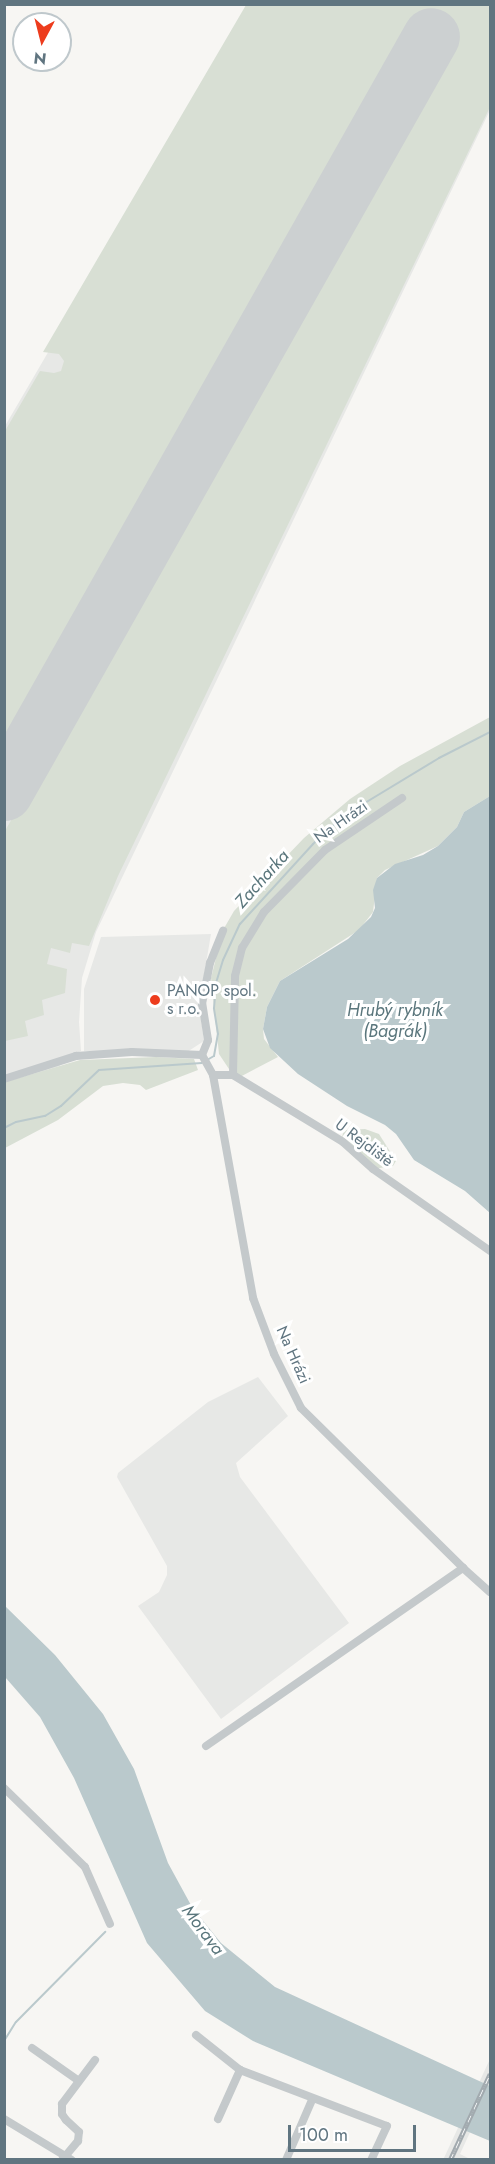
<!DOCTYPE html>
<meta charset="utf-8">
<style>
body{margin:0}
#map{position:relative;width:495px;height:2164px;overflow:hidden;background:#f7f6f3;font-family:Jost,sans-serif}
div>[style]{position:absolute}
.built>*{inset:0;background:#e7e8e6}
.green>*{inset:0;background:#d8dfd4}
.water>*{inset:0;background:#bac9cc}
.stream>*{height:2px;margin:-1px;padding:0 1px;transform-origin:1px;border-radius:1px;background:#bac9cc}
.runway>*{height:57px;margin:-28.5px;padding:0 28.5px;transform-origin:28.5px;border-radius:28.5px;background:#ccd0d1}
.minor>*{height:8px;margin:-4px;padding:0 4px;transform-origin:4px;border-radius:4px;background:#c4c9cb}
.rail>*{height:4.5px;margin-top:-2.25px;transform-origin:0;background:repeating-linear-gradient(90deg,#fff 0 7px,#a2aaaf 0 14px);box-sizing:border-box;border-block:2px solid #a2aaaf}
.dots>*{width:16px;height:16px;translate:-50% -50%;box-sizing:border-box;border:3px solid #fff;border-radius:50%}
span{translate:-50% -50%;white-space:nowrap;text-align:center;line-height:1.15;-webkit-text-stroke:6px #fff;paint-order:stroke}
.street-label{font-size:16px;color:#607580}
.poi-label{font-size:16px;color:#607580}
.left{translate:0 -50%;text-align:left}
.water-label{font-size:18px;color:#5a767c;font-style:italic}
.frame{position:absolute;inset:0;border:6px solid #607580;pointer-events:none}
.north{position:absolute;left:12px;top:12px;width:60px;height:60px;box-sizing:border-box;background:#fff;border:2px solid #bfc8cc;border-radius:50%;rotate:187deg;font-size:16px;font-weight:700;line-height:24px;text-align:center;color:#607580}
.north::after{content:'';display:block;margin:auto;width:21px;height:27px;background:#ed3c1d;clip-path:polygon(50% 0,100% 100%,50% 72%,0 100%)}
.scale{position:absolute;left:288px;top:2125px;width:128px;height:27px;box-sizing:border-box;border:3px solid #607580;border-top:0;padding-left:8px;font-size:18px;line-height:21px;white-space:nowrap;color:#607580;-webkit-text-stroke:4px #fff;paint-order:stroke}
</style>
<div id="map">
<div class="built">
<div style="clip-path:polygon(251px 5px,490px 5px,490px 110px,96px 932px,82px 978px,79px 1022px,81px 1051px,59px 1061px,60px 1066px,5px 1082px,5px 426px)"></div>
<div style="clip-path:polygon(211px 934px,199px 1005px,204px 1041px,187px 1052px,84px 1051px,84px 989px,101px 937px)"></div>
<div style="clip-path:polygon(258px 1377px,288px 1416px,236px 1463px,240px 1477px,349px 1623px,221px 1719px,138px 1606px,159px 1592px,167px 1575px,167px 1566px,117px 1477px,118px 1473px,208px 1402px)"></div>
<div style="clip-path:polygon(490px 2059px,490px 2089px,460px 2154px,470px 2159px,443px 2160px)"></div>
</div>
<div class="green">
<div style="clip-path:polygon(246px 5px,490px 5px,490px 107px,118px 876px,89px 946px,72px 943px,70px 953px,51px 948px,47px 964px,67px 969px,65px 993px,42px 1000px,44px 1015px,25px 1021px,28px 1036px,5px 1041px,5px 831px,450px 44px,415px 23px,5px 750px,5px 431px,40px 371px,54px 373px,61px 371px,64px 361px,59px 354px,43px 352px)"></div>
<div style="clip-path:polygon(490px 717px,490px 796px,464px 812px,457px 827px,438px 846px,385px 870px,377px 878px,373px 912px,359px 930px,280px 981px,267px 1007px,263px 1029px,264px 1039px,278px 1057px,238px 1078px,233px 1075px,219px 1054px,211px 978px,223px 930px,234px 911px,304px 838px,350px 799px,400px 766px)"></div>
<div style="clip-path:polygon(156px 1057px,194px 1059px,198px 1070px,146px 1090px,140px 1085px,123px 1083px,103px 1086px,58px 1120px,5px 1148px,5px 1082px,80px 1060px)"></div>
<div style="clip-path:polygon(365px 1129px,379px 1134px,396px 1161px,393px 1166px,373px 1169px,342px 1137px,344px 1130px)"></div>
</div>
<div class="water">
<div style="clip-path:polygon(490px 796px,490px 1213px,465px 1191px,414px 1160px,396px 1134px,385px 1125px,347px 1106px,298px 1074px,270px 1048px,263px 1029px,267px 1007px,280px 981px,348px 939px,371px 917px,375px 908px,373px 890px,377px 878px,395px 864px,423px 855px,438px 846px,457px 827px,464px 812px)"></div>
<div style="clip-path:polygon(4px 1605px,55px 1655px,103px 1714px,134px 1769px,168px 1863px,192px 1907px,221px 1943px,275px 1987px,490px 2086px,490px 2141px,253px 2041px,205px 2011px,147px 1943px,74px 1778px,40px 1717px,5px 1677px)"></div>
</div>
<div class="stream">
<div style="left:207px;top:1060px;width:8px;rotate:-30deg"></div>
<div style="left:214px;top:1056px;width:22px;rotate:-80deg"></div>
<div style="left:218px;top:1034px;width:26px;rotate:-99deg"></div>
<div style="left:214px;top:1008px;width:25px;rotate:-85deg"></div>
<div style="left:216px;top:983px;width:24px;rotate:-73deg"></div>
<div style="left:223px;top:960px;width:40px;rotate:-65deg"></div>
<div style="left:240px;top:924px;width:108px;rotate:-47.6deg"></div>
<div style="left:313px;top:844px;width:43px;rotate:-42.2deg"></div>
<div style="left:345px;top:815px;width:110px;rotate:-31.2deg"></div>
<div style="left:439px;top:758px;width:57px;rotate:-27deg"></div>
<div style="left:4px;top:1128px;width:13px;rotate:-27deg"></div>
<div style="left:16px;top:1122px;width:30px;rotate:-12deg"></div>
<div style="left:45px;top:1116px;width:19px;rotate:-32deg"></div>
<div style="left:61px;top:1106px;width:52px;rotate:-43.5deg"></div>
<div style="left:99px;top:1070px;width:103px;rotate:-3.9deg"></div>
<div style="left:4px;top:2041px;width:22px;rotate:-58deg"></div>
<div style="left:16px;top:2022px;width:127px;rotate:-45.3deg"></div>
</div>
<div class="runway">
<div style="left:4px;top:792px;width:868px;rotate:-60.54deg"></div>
</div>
<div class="minor">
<div style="left:202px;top:1055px;width:23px;rotate:61deg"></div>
<div style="left:213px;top:1075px;width:227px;rotate:79.8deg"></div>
<div style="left:253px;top:1298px;width:60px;rotate:69.4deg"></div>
<div style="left:274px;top:1354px;width:60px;rotate:63.4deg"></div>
<div style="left:301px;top:1408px;width:228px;rotate:44.6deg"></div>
<div style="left:463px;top:1568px;width:36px;rotate:42deg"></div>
<div style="left:202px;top:1055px;width:16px;rotate:-68deg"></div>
<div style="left:208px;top:1040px;width:36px;rotate:-99deg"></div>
<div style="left:202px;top:1004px;width:42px;rotate:-79deg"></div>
<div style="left:210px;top:963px;width:35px;rotate:-68deg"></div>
<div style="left:213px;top:1075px;width:20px"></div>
<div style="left:233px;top:1075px;width:129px;rotate:31.3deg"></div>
<div style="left:343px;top:1142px;width:40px;rotate:42deg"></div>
<div style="left:373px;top:1169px;width:143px;rotate:35deg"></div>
<div style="left:233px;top:1075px;width:99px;rotate:-88.8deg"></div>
<div style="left:235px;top:976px;width:29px;rotate:-76deg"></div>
<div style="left:242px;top:948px;width:42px;rotate:-58.6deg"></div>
<div style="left:264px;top:912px;width:87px;rotate:-45.5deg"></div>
<div style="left:325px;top:850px;width:93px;rotate:-34deg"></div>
<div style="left:4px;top:1079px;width:76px;rotate:-17.7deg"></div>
<div style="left:76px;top:1056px;width:56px;rotate:-4.1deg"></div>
<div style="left:132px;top:1052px;width:70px;rotate:2.5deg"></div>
<div style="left:206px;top:1746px;width:313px;rotate:-34.7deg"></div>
<div style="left:4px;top:1788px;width:113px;rotate:44.3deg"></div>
<div style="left:85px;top:1867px;width:62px;rotate:66.3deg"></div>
<div style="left:196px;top:2035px;width:56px;rotate:38.5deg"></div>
<div style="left:240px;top:2070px;width:157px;rotate:20.9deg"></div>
<div style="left:387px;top:2126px;width:38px;rotate:115deg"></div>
<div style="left:32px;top:2048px;width:57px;rotate:35.1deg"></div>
<div style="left:4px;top:2119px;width:79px;rotate:31.1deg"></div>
<div style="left:218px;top:2119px;width:54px;rotate:-65.8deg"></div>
<div style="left:62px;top:2160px;width:25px;rotate:-50deg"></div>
<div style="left:78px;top:2141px;width:9px;rotate:-84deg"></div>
<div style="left:79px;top:2132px;width:18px;rotate:-137deg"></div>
<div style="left:66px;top:2120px;width:7px;rotate:-124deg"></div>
<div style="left:62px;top:2114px;width:10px;rotate:-90deg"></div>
<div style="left:62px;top:2104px;width:55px;rotate:-53.1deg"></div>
<div style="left:286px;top:2160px;width:65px;rotate:-66.6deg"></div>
</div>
<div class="rail">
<div style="left:450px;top:2160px;width:95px;rotate:-65.1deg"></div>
</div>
<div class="dots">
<div style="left:155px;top:1000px;background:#ed3c1d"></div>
</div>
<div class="street-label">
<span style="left:341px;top:822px;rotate:-35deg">Na Hrázi</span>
<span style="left:364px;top:1143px;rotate:37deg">U Rejdiště</span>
<span style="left:293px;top:1355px;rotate:66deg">Na Hrázi</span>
</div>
<div class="poi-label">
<span class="left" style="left:167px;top:1000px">PANOP spol.<br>s r.o.</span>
</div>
<div class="water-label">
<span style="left:262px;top:879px;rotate:-48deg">Zacharka</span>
<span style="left:395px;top:1021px">Hrubý rybník<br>(Bagrák)</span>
<span style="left:203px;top:1930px;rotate:53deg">Morava</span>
</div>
<div class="frame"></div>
<div class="north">N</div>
<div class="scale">100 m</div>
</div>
